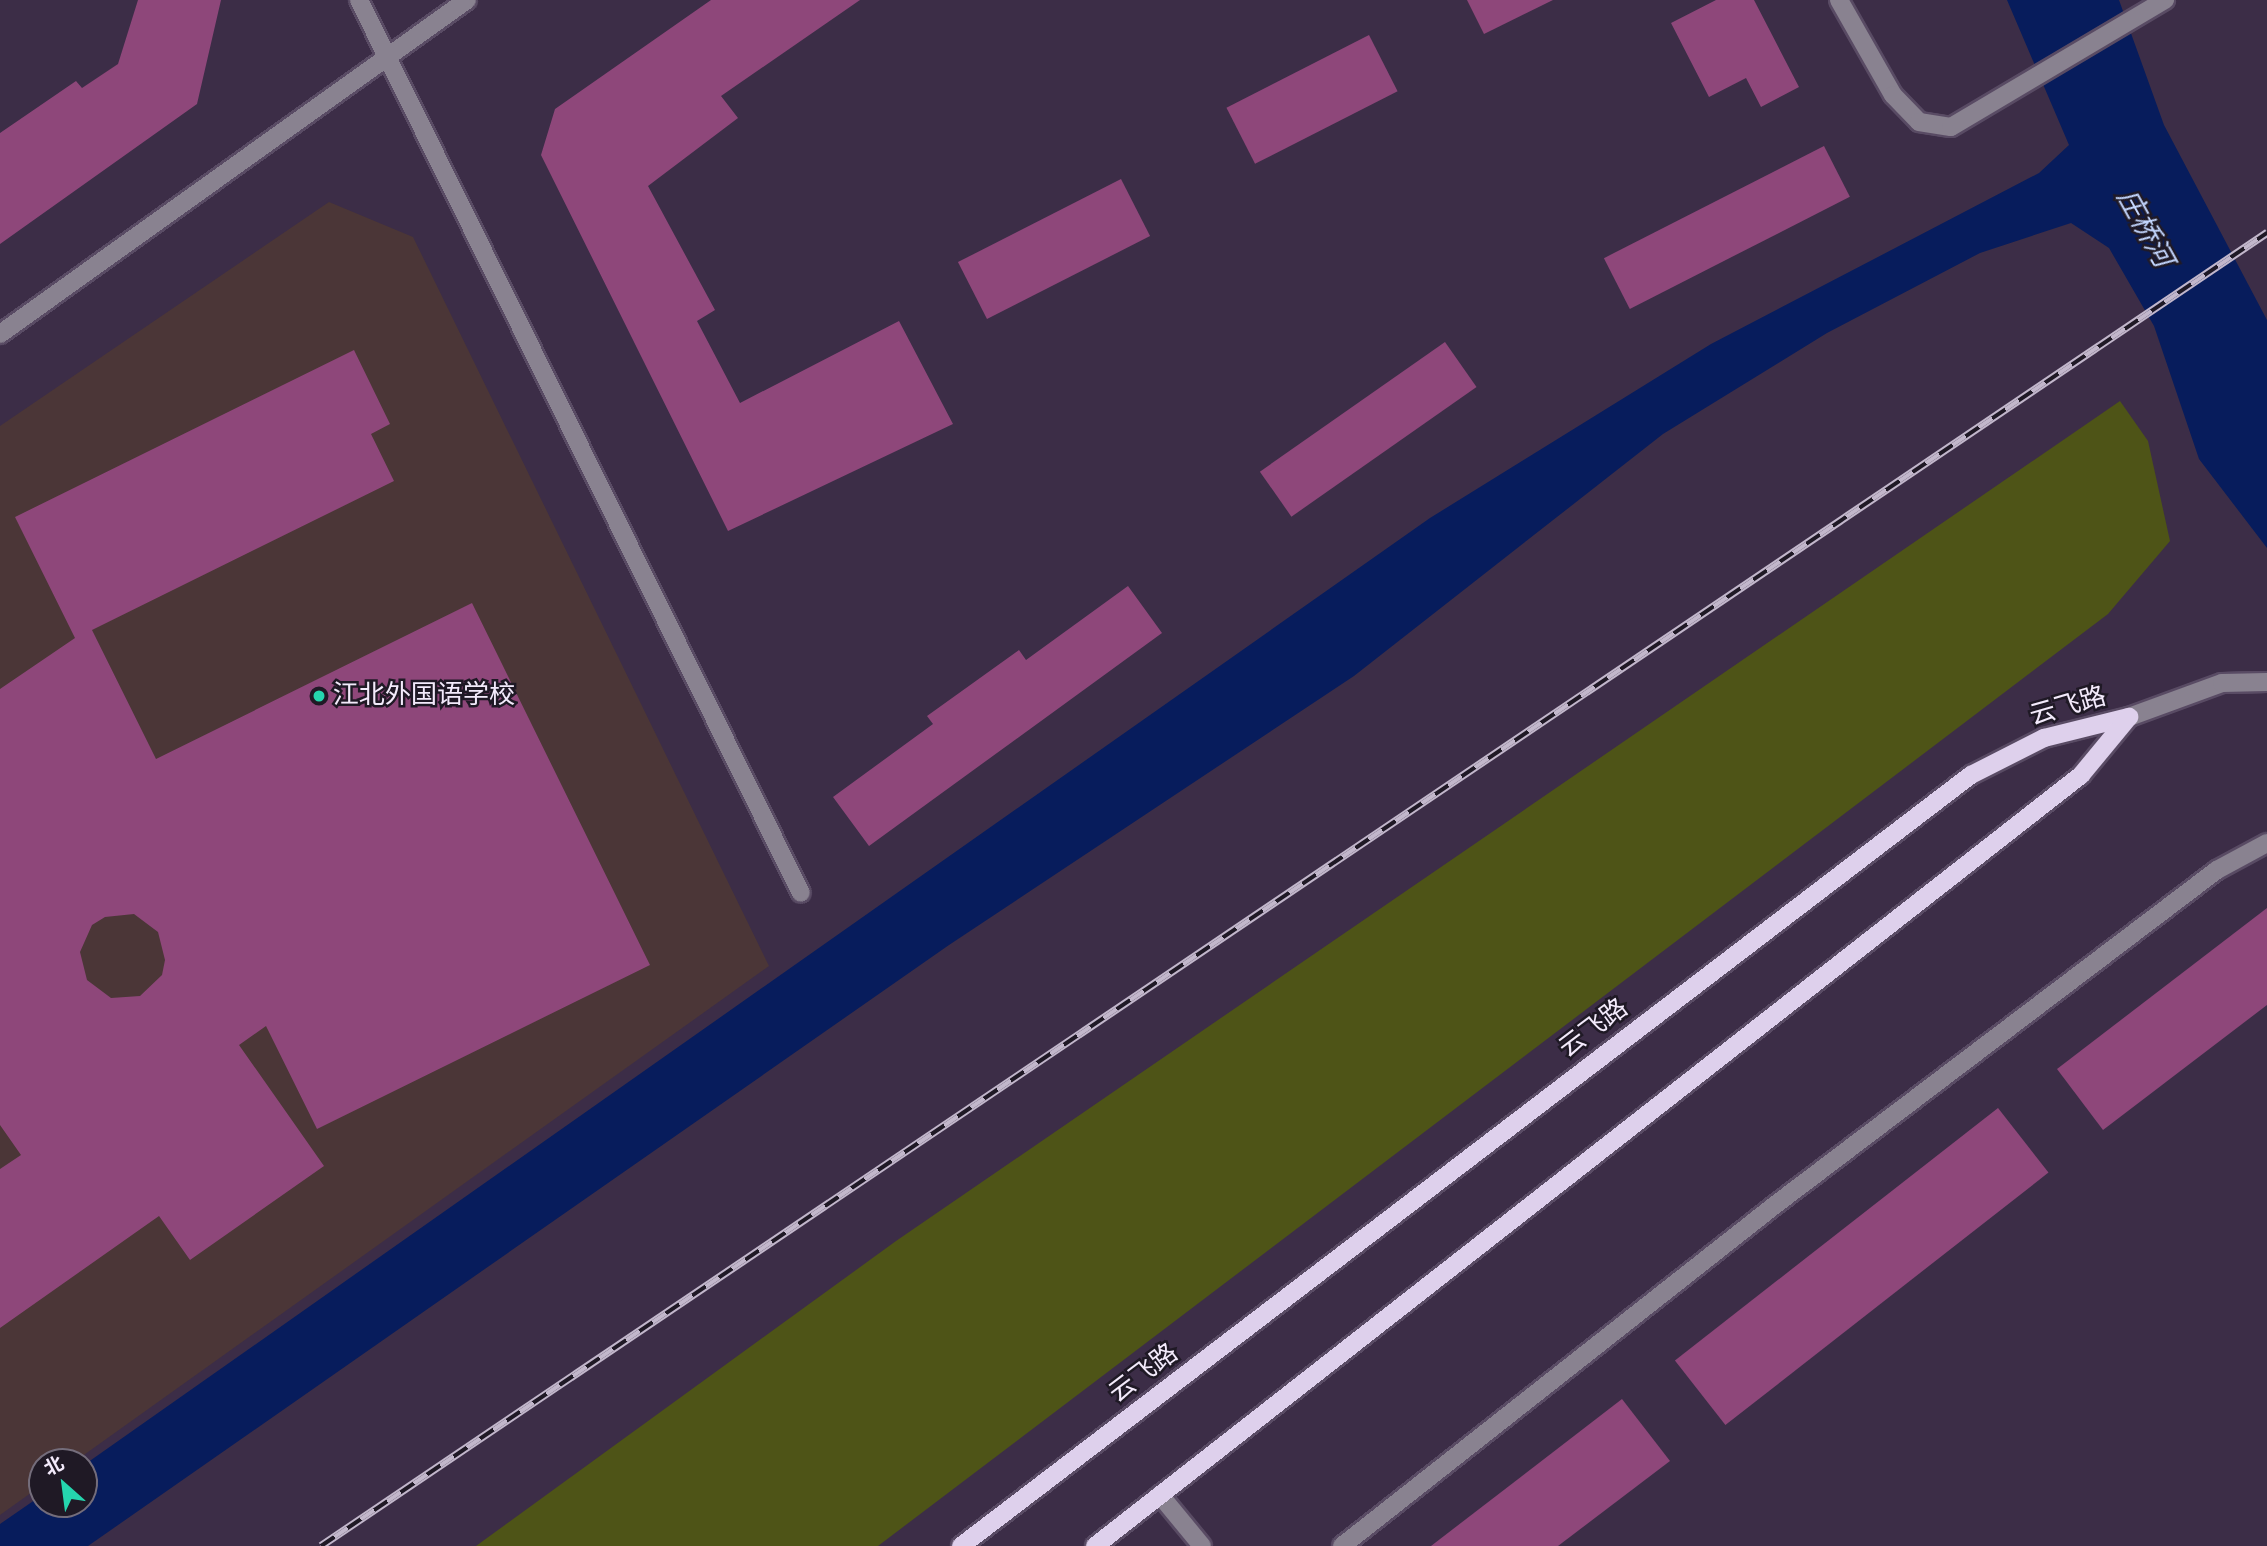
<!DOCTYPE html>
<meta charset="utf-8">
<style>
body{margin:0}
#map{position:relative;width:2267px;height:1546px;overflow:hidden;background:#3c2d47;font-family:Signika,"Noto Sans SC",sans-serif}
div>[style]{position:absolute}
.education>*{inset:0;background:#4b3637}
.green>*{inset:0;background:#4e5417}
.water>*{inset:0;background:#071c5c}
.building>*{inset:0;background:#8e477a;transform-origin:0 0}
.roads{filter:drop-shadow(2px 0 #594b64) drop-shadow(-2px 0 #594b64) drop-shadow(0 2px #594b64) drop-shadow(0 -2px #594b64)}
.minor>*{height:18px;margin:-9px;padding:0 9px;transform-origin:9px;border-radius:9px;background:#898290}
.major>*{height:18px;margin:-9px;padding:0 9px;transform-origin:9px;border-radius:9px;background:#ded0ec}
.rail>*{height:8px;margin-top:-4px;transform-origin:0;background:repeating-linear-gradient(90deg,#1f1925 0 16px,#c2b7cb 0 32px);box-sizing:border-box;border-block:2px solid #c2b7cb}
.dots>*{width:19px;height:19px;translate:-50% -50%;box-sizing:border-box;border:4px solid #1f1925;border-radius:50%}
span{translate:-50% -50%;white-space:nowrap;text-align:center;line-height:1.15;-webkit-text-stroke:5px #1f1925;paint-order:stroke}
.poi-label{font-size:26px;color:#f3eafb}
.left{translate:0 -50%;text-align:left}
.street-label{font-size:26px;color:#f3eafb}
.water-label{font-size:28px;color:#c4d7ff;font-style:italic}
.north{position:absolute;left:28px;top:1448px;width:70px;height:70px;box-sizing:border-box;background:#1f1925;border:2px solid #746d7b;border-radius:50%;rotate:332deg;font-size:19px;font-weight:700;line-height:28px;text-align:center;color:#f3eafb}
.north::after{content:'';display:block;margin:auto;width:24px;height:32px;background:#25d5ae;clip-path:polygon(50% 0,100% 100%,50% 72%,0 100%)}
</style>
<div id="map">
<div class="education">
<div style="clip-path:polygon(329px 202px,413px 237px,769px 966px,74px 1462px,42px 1462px,42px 1485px,0 1515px,0 426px)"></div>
</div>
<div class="green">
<div style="clip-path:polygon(2120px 401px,2148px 441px,2170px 541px,2108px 614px,878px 1546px,476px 1546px,896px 1241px)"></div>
</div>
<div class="water">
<div style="clip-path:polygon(2007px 0,2119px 0,2164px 125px,2267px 320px,2267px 548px,2199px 459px,2154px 326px,2109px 248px,2071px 223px,1980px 253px,1827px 333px,1663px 434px,1354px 676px,949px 945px,88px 1546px,0 1546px,0 1524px,42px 1495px,42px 1504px,84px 1504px,84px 1465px,1430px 518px,1711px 344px,2039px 173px,2069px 145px)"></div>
</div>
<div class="building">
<div style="clip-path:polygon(138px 0,221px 0,197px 104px,0 244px,0 133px,76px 81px,82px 88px,118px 64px)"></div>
<div style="clip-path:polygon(711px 0,860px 0,721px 96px,738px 118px,648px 186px,715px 310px,697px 321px,740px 403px,899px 321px,953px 424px,728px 531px,541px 155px,555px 109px)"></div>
<div style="clip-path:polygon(1467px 0,1553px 0,1484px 34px)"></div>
<div style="clip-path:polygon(1716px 0,1754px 0,1799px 87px,1761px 107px,1746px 78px,1709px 97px,1671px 23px)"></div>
<div style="left:1369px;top:35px;width:63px;height:160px;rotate:63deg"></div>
<div style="left:1824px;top:146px;width:57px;height:247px;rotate:63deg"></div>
<div style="left:1121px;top:179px;width:64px;height:183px;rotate:63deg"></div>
<div style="left:1445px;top:342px;width:55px;height:226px;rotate:55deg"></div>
<div style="clip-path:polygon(evenodd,354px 350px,390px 424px,371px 434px,394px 481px,92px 630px,156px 759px,472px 603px,650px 965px,317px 1129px,266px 1026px,239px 1045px,324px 1166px,190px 1260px,159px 1216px,0 1328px,0 1169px,21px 1155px,0 1125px,0 689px,75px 638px,15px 517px,354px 350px,134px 914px,158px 932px,165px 960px,162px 975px,140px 996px,111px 998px,87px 980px,80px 952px,92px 925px,105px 917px,134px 914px)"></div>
<div style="clip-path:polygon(1128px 586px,1162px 633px,869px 846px,833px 797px,933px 724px,927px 716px,1019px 650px,1026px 660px)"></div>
<div style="clip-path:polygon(2267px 908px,2267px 1005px,2103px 1130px,2057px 1069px)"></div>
<div style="left:1998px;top:1108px;width:82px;height:410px;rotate:52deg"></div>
<div style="clip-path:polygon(1622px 1399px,1670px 1461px,1558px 1546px,1431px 1546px)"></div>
</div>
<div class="roads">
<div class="minor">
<div style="left:359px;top:0;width:996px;rotate:63.67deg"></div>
<div style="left:1839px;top:0;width:109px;rotate:60.4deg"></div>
<div style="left:1893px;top:95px;width:37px;rotate:46deg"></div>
<div style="left:1919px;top:122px;width:32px;rotate:9deg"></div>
<div style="left:1951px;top:127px;width:249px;rotate:-30.7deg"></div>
<div style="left:0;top:334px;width:574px;rotate:-35.57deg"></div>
<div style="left:2129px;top:717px;width:99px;rotate:-20.1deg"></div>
<div style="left:2222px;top:683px;width:45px;rotate:-1.3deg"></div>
<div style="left:1160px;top:1495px;width:66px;rotate:50.5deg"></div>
<div style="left:1342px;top:1546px;width:551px;rotate:-38.22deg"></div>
<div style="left:1775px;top:1205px;width:555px;rotate:-37.16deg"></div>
<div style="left:2217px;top:870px;width:57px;rotate:-28.4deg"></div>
</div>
<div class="major">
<div style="left:961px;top:1546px;width:1271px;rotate:-37.36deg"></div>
<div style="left:1971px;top:775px;width:82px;rotate:-26.9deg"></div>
<div style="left:2044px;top:738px;width:88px;rotate:-13.9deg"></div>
<div style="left:1095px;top:1546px;width:1252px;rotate:-38.02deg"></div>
<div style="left:2081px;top:775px;width:75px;rotate:-50.4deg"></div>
</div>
</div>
<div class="rail">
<div style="left:321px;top:1546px;width:2348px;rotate:-34.01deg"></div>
</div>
<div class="dots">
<div style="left:319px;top:696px;background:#25d5ae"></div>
</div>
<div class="poi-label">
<span class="left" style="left:333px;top:696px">江北外国语学校</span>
</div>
<div class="street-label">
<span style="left:2068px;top:707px;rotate:-16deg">云飞路</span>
<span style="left:1594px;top:1029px;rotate:-37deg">云飞路</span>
<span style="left:1144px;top:1374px;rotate:-37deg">云飞路</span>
</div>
<div class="water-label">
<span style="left:2145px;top:228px;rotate:61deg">庄桥河</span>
</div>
<div class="north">北</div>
</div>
